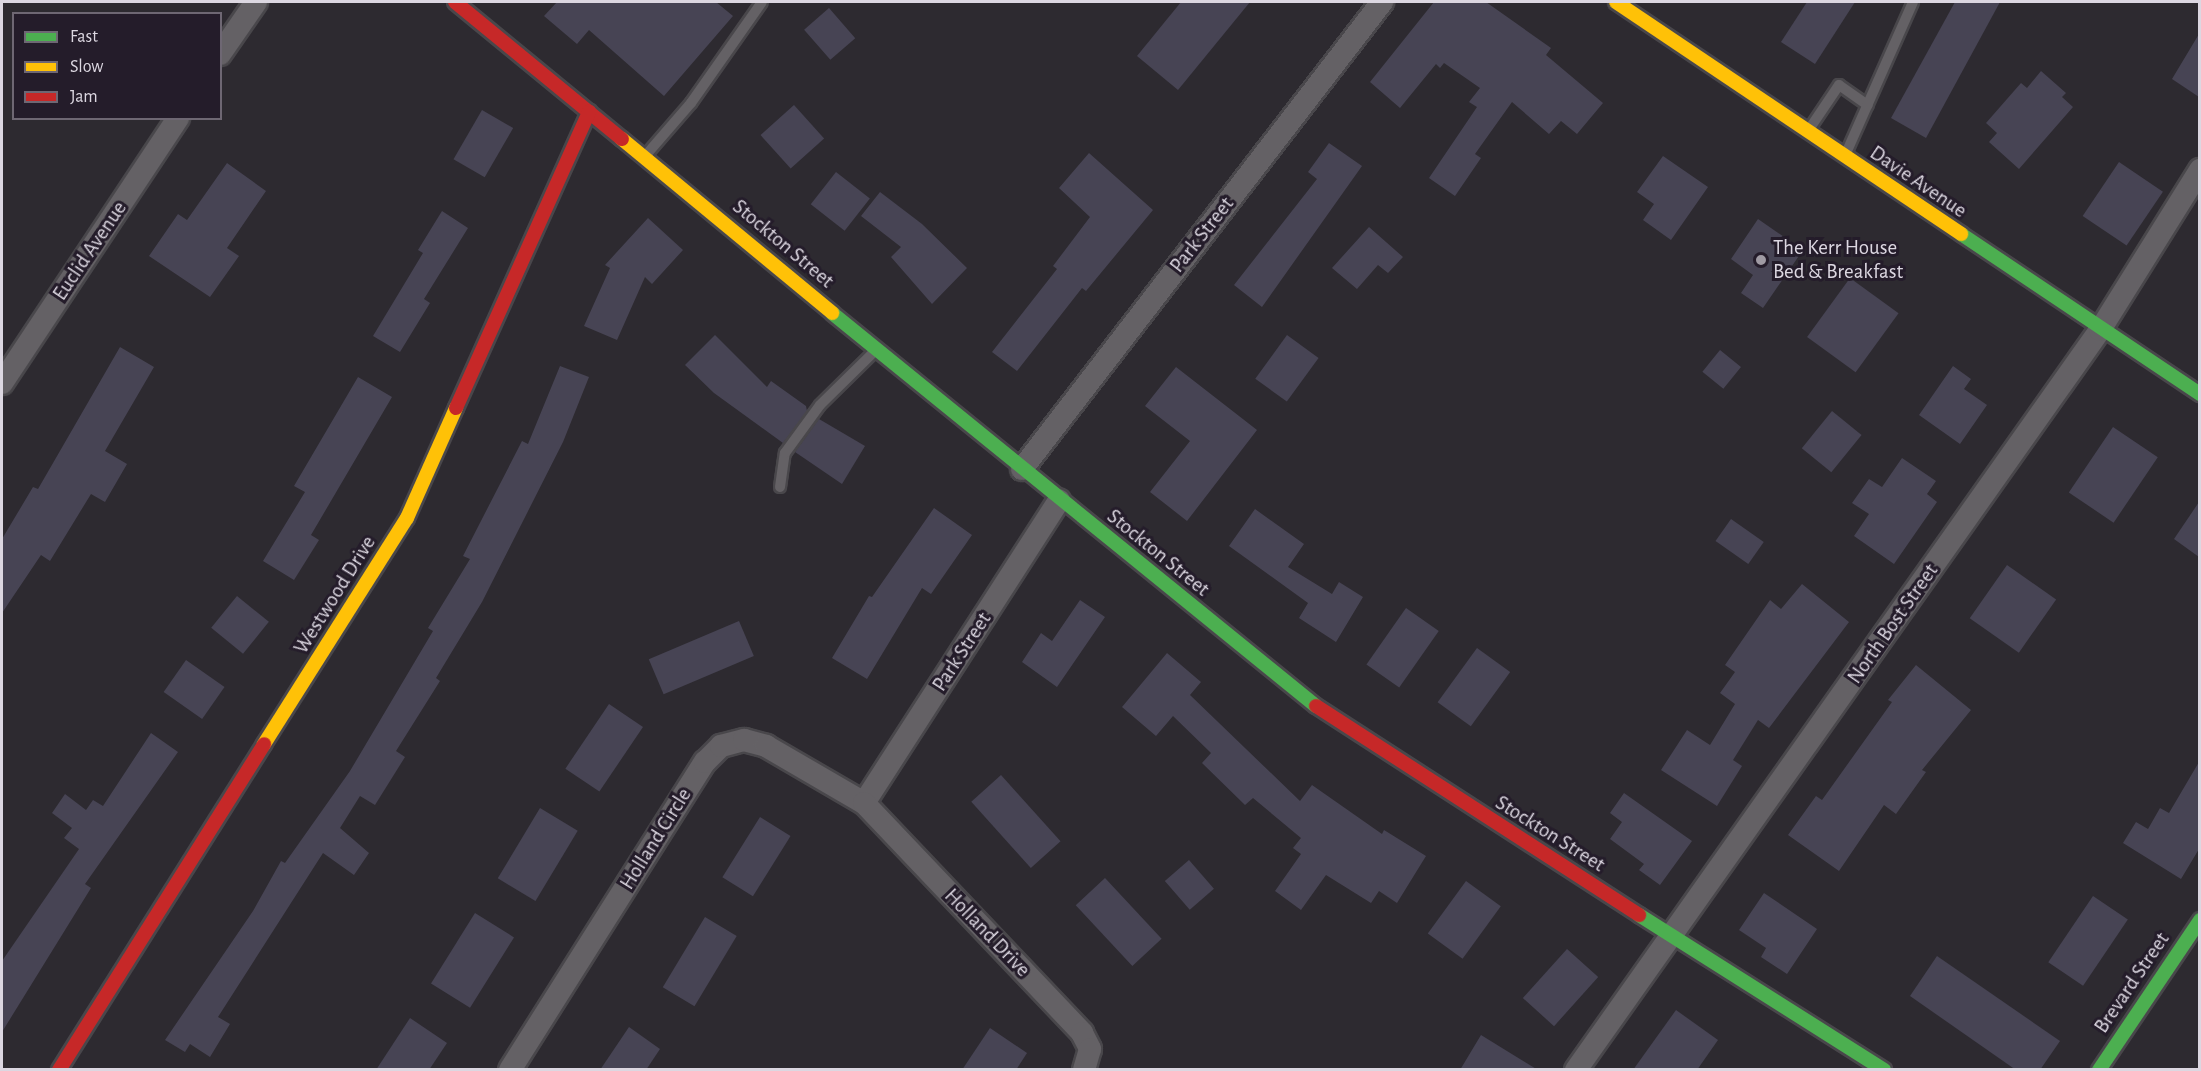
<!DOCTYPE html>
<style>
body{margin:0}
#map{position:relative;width:2201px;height:1071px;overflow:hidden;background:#2d2a30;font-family:"Alegreya Sans",sans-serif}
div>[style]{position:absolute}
.building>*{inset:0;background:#474454;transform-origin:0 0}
.roads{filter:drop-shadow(2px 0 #49474b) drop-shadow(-2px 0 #49474b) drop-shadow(0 2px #49474b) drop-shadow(0 -2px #49474b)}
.lane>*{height:10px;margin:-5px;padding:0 5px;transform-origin:5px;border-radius:5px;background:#646165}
.street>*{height:22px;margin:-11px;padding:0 11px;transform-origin:11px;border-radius:11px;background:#646165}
.fast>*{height:14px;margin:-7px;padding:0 7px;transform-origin:7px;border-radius:7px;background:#4caf50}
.slow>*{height:14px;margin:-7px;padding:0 7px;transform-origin:7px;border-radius:7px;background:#ffc107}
.jam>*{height:14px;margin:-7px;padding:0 7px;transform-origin:7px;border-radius:7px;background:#c62828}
.dots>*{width:16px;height:16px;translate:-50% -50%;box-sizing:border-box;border:3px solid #241c2a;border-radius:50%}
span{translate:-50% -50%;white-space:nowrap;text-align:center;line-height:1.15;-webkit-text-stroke:6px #241c2a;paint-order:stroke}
.street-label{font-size:21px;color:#dcd7e1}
.poi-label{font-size:21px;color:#dcd7e1}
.left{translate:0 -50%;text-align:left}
.frame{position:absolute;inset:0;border:3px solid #dcd7e1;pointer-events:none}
.legend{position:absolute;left:12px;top:12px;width:210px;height:108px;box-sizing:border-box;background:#241c2a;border:2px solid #6e6773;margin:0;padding:8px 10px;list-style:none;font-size:18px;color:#dcd7e1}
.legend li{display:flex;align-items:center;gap:12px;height:30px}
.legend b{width:30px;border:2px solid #6e6773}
</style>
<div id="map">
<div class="building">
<div style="clip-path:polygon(557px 2px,716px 2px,733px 16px,664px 96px,589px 30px,577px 44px,544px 16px)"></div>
<div style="clip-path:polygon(1181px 2px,1250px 2px,1178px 90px,1137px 56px)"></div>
<div style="clip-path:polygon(1434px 2px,1486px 2px,1551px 48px,1546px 55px,1603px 103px,1577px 134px,1561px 121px,1549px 134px,1512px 102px,1475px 154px,1481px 158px,1455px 196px,1429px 178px,1477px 107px,1469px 102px,1480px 88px,1444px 63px,1440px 68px,1436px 64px,1400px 108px,1370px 82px)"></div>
<div style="clip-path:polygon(1807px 2px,1855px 2px,1815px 64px,1781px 42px)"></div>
<div style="clip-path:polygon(1955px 2px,2000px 2px,1926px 138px,1891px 118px)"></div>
<div style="left:829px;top:8px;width:40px;height:33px;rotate:49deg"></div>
<div style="clip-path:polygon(2199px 34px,2199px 97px,2172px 79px)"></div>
<div style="clip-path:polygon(2041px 71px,2066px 93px,2062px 97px,2073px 107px,2019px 169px,1989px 142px,1997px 133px,1986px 123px,2021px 83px,2027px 88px)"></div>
<div style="left:794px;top:105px;width:45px;height:45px;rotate:48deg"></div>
<div style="left:482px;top:110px;width:36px;height:57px;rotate:30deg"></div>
<div style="clip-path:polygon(1329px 143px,1362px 166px,1262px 307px,1234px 285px,1317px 179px,1308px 172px)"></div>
<div style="clip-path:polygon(1089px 153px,1153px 210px,1086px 291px,1082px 288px,1017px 371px,992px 352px,1057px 269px,1053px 266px,1090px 217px,1059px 188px)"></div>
<div style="clip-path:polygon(1663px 156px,1708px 187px,1671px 240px,1643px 220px,1654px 204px,1637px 192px)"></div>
<div style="left:2119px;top:162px;width:53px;height:65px;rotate:34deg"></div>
<div style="clip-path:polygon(227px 163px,266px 191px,227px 248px,239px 256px,210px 297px,149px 256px,178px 214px,187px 220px)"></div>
<div style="left:836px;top:172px;width:43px;height:41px;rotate:38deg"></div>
<div style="clip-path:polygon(880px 192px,922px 224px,967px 268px,932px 304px,891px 257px,901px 247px,861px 216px)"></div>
<div style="clip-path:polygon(442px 211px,468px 228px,424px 299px,430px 303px,400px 352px,373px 336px,423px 253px,418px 250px)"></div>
<div style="clip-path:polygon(648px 218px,683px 250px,652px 284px,645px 277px,617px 340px,584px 326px,610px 268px,605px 265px)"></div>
<div style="clip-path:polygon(1758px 219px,1803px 250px,1763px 308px,1741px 293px,1753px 275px,1731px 259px)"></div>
<div style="clip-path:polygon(1369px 227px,1403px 257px,1388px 273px,1378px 265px,1357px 289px,1332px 268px)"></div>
<div style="left:1850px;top:278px;width:60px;height:73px;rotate:36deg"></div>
<div style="clip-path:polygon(715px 335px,767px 387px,771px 381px,806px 406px,807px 411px,783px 443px,714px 393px,685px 365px)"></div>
<div style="left:1287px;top:335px;width:39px;height:54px;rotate:36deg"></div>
<div style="clip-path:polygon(120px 347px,154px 367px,105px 451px,127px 464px,105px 502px,91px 494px,50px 561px,41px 555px,2px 613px,2px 539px,33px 487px,38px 489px)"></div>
<div style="left:1720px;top:350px;width:27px;height:28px;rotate:39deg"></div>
<div style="clip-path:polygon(560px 366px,589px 377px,563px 442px,482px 602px,436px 678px,440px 681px,396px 751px,405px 757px,375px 805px,360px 796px,340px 828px,369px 853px,354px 875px,323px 853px,218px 1017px,230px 1024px,210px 1057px,190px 1044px,185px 1052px,165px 1040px,253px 911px,281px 861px,285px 863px,350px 771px,433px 631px,428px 628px,470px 559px,463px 556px,522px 441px,528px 444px)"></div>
<div style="clip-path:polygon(1953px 366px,1971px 379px,1964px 389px,1987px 405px,1960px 444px,1919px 415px)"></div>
<div style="clip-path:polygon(1176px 367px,1257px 430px,1187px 521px,1150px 492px,1190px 441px,1145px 406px)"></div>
<div style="clip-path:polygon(358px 377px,392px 397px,311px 535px,319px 540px,294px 580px,263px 561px,305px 492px,294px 486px)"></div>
<div style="left:1832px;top:411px;width:38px;height:48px;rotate:39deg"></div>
<div style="clip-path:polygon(819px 419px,865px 446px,842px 484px,795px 452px)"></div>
<div style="left:2113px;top:427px;width:54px;height:79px;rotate:34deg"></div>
<div style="clip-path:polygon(1902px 458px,1936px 481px,1927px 494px,1937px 502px,1894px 564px,1854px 536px,1869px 514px,1852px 503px,1869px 479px,1882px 487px)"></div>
<div style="clip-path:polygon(2199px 502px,2199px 557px,2174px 539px)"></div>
<div style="clip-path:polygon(934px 508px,972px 535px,931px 594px,922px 588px,867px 679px,832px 658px,869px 596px,872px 597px)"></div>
<div style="clip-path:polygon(1255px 509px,1304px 544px,1288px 567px,1332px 594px,1339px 582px,1363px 597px,1336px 642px,1299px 618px,1308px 603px,1229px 546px)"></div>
<div style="left:1731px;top:519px;width:40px;height:27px;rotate:35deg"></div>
<div style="left:2007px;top:565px;width:60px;height:65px;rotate:35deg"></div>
<div style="clip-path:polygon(1802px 584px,1849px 622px,1769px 728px,1758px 720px,1733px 760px,1742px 766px,1717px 806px,1661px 770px,1687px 730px,1710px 745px,1735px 704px,1720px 693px,1735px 672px,1725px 665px,1770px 600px,1781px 609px)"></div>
<div style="left:237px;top:596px;width:41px;height:41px;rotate:39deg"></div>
<div style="clip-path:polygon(1080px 600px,1105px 617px,1057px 687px,1022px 662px,1041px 633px,1052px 641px)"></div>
<div style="left:1406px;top:608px;width:40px;height:69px;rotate:35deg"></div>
<div style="left:739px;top:621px;width:38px;height:98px;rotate:67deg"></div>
<div style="left:1477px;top:648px;width:41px;height:67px;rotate:36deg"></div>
<div style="clip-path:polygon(1167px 653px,1201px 682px,1190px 695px,1300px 801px,1312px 785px,1382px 834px,1384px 830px,1426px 856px,1397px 903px,1379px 891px,1371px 903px,1326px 875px,1301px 910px,1275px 891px,1301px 854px,1293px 848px,1301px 838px,1253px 798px,1245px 805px,1202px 763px,1211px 753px,1173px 716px,1156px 736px,1122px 707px)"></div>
<div style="left:186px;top:660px;width:47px;height:39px;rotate:35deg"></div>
<div style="clip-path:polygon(1916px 665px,1971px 710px,1922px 770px,1926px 772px,1896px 814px,1884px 805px,1839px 871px,1788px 835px,1816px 796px,1822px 800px,1892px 702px,1888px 700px)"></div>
<div style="left:609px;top:704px;width:41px;height:78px;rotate:34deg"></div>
<div style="clip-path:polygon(151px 733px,178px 752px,85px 884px,91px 888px,2px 1032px,2px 961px,79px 849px,64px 838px,72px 828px,52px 813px,65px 794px,86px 810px,93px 800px,103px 806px)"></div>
<div style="clip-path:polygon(2199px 762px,2199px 849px,2181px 879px,2123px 843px,2136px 822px,2148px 829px,2160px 808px,2169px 813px)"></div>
<div style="left:1001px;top:775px;width:89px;height:40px;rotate:48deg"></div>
<div style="clip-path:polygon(1624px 793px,1692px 841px,1660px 885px,1639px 870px,1644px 864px,1610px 839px,1622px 822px,1610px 813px)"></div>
<div style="left:540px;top:808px;width:44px;height:82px;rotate:31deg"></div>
<div style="left:760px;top:817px;width:36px;height:71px;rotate:32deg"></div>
<div style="left:1189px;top:860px;width:38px;height:32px;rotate:49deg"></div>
<div style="left:1105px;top:878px;width:83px;height:40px;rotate:47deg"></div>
<div style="left:1466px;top:881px;width:43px;height:65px;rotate:36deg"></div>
<div style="clip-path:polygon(1764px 893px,1817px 929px,1787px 974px,1761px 957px,1766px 948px,1739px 930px)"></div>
<div style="left:2093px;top:896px;width:42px;height:80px;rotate:34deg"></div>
<div style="left:475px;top:913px;width:46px;height:83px;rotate:32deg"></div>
<div style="left:705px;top:917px;width:37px;height:82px;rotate:31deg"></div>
<div style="left:1567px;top:949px;width:42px;height:66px;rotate:42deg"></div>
<div style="clip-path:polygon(1937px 956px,2060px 1041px,2040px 1070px,2016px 1070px,1910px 996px)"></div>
<div style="clip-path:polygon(1676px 1010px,1718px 1040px,1697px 1070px,1633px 1070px)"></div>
<div style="clip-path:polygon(410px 1018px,447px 1043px,429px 1070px,376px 1070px)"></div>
<div style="clip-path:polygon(629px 1027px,660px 1049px,646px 1070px,600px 1070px)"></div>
<div style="clip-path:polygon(990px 1028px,1027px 1053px,1016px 1070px,962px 1070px)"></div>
<div style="clip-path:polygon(1481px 1035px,1538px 1070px,1460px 1070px)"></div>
</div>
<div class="roads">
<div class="lane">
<div style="left:1810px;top:128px;width:52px;rotate:-56deg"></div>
<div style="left:1839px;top:85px;width:35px;rotate:35deg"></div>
<div style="left:1847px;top:151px;width:163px;rotate:-66.1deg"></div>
<div style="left:646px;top:155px;width:69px;rotate:-49.1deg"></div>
<div style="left:691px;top:103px;width:123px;rotate:-54.9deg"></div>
<div style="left:780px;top:487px;width:34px;rotate:-82deg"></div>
<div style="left:785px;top:453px;width:59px;rotate:-53.9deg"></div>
<div style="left:820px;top:405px;width:77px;rotate:-44.5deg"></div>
</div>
<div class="street">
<div style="left:220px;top:54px;width:63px;rotate:-55.3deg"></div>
<div style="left:2px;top:383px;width:318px;rotate:-56.4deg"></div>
<div style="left:1022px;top:469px;width:590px;rotate:-52.37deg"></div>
<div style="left:864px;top:803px;width:360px;rotate:-57.2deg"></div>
<div style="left:510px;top:1070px;width:365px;rotate:-57.7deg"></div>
<div style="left:705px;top:762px;width:23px;rotate:-45deg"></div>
<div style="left:721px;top:746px;width:24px;rotate:-15deg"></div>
<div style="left:744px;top:740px;width:23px;rotate:15deg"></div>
<div style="left:766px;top:746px;width:113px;rotate:30.2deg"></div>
<div style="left:864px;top:803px;width:317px;rotate:46.5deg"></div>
<div style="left:1082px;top:1033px;width:18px;rotate:63deg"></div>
<div style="left:1090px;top:1049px;width:22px;rotate:106deg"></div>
<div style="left:1576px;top:1070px;width:907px;rotate:-54.7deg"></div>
<div style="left:2100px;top:330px;width:189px;rotate:-58deg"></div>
</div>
<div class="fast">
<div style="left:1961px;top:234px;width:288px;rotate:33.8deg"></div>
<div style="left:832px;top:313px;width:623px;rotate:39.08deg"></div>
<div style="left:1639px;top:915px;width:290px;rotate:32.3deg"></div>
<div style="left:2099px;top:1070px;width:181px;rotate:-56deg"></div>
</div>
<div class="slow">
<div style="left:1616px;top:2px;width:416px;rotate:33.9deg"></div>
<div style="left:622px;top:139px;width:273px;rotate:39.6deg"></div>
<div style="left:264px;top:744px;width:267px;rotate:-57.7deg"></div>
<div style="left:407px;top:518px;width:120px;rotate:-66deg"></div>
</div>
<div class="jam">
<div style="left:455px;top:2px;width:216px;rotate:39.4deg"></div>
<div style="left:456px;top:408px;width:325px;rotate:-65.8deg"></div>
<div style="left:1316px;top:706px;width:385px;rotate:32.9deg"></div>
<div style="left:59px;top:1070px;width:385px;rotate:-57.8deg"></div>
</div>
</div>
<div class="dots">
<div style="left:1761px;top:260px;background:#9f9aa3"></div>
</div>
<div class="street-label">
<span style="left:1918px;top:182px;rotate:34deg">Davie Avenue</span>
<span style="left:1202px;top:235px;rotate:-52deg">Park Street</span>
<span style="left:783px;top:244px;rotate:40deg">Stockton Street</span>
<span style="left:90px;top:251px;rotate:-56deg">Euclid Avenue</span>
<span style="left:1158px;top:553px;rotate:39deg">Stockton Street</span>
<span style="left:335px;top:595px;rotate:-58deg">Westwood Drive</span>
<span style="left:1893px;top:624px;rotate:-55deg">North Bost Street</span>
<span style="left:962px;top:652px;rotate:-57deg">Park Street</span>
<span style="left:1550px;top:834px;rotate:32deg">Stockton Street</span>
<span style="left:656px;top:839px;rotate:-58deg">Holland Circle</span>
<span style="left:987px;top:933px;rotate:46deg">Holland Drive</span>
<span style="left:2132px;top:983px;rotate:-56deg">Brevard Street</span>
</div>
<div class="poi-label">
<span class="left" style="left:1773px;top:260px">The Kerr House<br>Bed &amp; Breakfast</span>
</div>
<div class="frame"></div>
<ul class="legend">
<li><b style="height:8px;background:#4caf50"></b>Fast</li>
<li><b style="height:8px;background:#ffc107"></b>Slow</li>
<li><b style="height:8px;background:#c62828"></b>Jam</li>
</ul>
</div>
